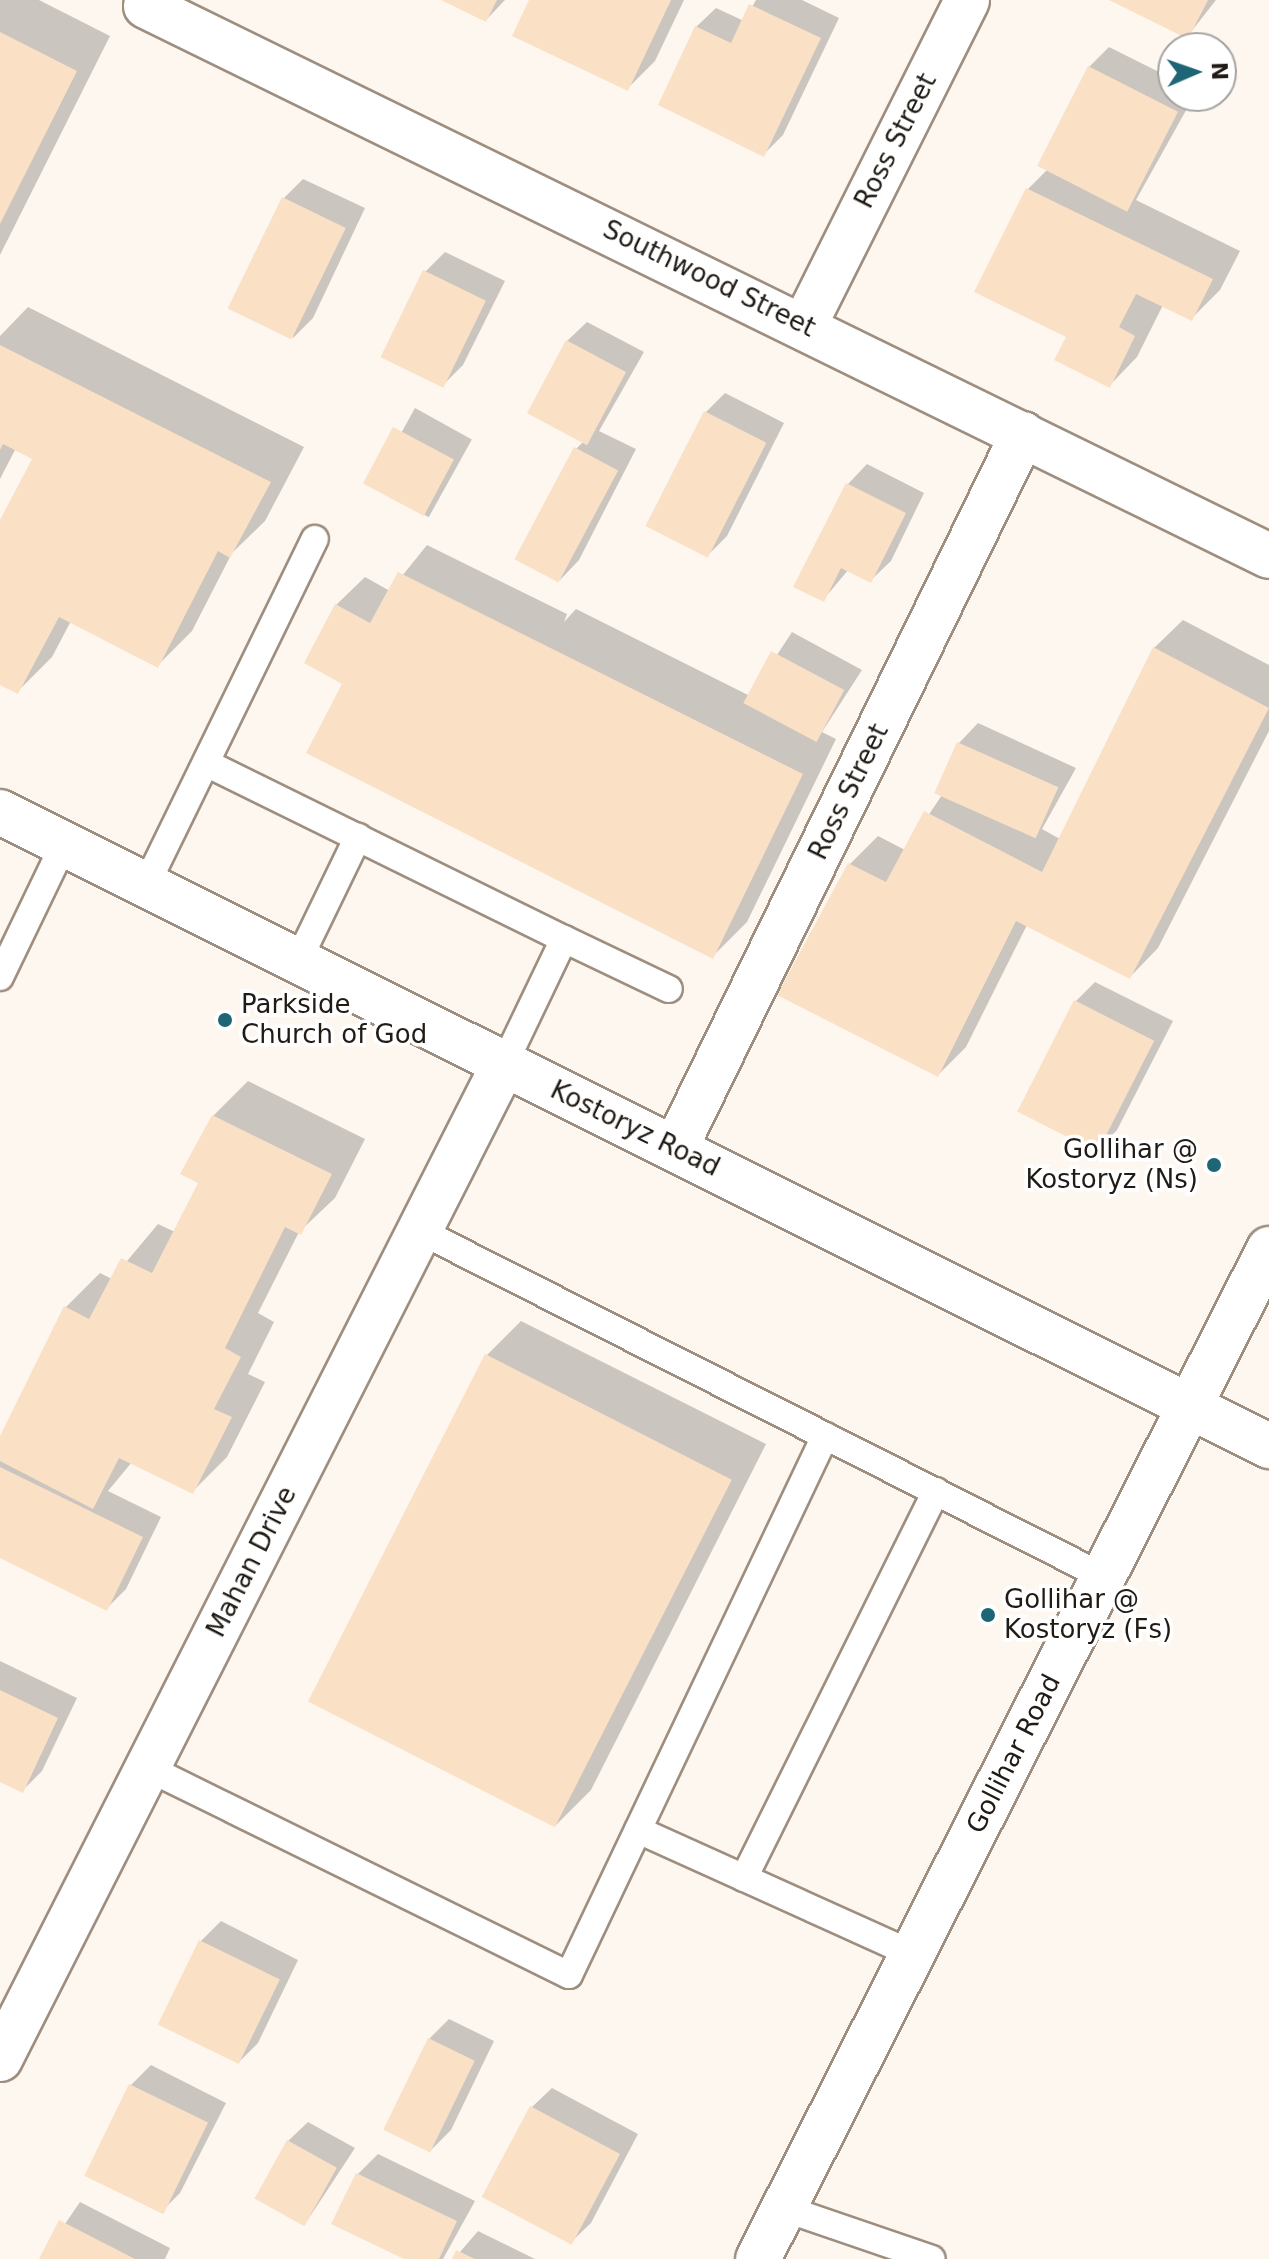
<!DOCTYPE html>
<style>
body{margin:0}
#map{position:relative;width:1269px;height:2259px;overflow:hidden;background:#fef7f0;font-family:"DejaVu Sans",sans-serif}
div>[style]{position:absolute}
.shadow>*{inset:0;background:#0003;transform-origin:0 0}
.building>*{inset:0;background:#fae0c5;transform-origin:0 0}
.roads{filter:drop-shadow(2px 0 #9e8e7f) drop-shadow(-2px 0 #9e8e7f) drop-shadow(0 2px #9e8e7f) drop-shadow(0 -2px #9e8e7f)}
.service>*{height:26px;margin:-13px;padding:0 13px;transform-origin:13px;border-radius:13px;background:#fff}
.minor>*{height:44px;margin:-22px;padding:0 22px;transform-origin:22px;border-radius:22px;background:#fff}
.secondary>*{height:44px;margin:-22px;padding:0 22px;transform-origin:22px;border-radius:22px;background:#fff}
.dots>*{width:22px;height:22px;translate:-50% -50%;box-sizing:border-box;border:4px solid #fff;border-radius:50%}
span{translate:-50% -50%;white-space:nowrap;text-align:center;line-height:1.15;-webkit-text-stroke:7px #fff;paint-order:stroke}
.street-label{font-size:26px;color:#211b15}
.poi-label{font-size:26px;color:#211b15}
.left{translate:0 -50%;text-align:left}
.right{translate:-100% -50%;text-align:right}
.north{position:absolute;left:1157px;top:32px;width:80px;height:80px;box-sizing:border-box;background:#fff;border:2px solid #a6a4a1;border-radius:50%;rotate:88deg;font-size:22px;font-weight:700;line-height:32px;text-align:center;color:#211b15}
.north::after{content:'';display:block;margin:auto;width:28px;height:36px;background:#1e6575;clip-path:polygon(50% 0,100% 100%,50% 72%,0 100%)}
</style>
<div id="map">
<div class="shadow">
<div style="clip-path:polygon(0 0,39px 0,110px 36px,0 255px)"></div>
<div style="clip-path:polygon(445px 0,505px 0,486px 20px)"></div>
<div style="clip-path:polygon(531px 0,684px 0,655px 61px,627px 89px)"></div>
<div style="clip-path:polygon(756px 0,802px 0,839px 18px,783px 135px,764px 154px,696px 27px,716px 8px,744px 21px)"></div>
<div style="clip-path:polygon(1114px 0,1216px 0,1187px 37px)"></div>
<div style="clip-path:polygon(1109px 47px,1173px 79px,1173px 96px,1194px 96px,1136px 200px,1240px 251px,1220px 290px,1192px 318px,1163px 305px,1137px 357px,1109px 386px,1068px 336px,1028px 189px,1048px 169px,1089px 67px)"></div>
<div style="clip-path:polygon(303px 179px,365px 208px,313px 318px,293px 338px,283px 199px)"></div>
<div style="clip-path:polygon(445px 252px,505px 281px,463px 365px,443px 385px,425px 272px)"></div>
<div style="clip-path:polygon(28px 307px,304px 447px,265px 521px,232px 553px,192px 631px,158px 665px,71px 621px,52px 657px,17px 692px,0 683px,0 524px,34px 458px,16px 448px,0 479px,0 336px)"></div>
<div style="clip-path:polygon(587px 322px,644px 352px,599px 431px,636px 449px,579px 560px,560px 580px,576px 449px,584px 441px,567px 341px)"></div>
<div style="clip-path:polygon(725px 393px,784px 423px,727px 536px,707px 556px,705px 413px)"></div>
<div style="left:415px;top:408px;width:65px;height:89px;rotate:29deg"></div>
<div style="clip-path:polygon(867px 464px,924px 493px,891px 561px,871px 580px,849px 569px,823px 600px,848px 484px)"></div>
<div style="clip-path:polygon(427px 545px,567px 614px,564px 622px,576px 609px,750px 696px,792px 632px,862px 670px,822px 732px,836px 739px,747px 922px,713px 956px,345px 683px,336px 605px,365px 577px,390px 591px)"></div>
<div style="clip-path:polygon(1183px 620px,1269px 665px,1269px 731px,1158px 948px,1130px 977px,1027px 925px,966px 1047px,938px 1075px,780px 994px,850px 864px,878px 836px,905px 850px,942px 795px,959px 743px,978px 723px,1076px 768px,1042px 829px,1060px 839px,1154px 648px)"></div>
<div style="clip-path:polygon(1095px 982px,1173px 1021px,1117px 1130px,1098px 1150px,1075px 1002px)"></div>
<div style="clip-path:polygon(248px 1081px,365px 1139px,335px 1198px,299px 1232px,258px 1313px,274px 1322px,248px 1374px,265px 1382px,227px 1457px,192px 1492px,132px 1462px,108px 1491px,161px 1517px,126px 1589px,107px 1608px,0 1556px,0 1441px,66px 1307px,100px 1273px,112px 1279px,158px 1224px,175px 1232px,201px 1182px,213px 1116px)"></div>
<div style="clip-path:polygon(521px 1321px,766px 1444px,591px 1790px,556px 1825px,487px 1355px)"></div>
<div style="clip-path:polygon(0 1661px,77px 1698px,42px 1771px,22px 1791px,0 1780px)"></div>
<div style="clip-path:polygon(221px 1921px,298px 1960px,258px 2043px,238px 2063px,160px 2024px,201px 1941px)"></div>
<div style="clip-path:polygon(449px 2019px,494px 2041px,451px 2130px,431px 2150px,429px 2039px)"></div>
<div style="clip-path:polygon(151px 2065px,226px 2103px,180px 2193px,160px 2213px,131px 2085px)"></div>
<div style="clip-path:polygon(552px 2088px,638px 2134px,591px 2223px,571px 2242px,532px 2107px)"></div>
<div style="clip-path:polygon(308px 2122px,355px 2148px,305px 2224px,288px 2141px)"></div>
<div style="clip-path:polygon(378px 2154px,475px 2201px,443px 2259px,409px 2259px,334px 2223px,358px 2174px)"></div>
<div style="clip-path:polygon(80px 2202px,170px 2248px,165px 2259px,41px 2259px)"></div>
<div style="clip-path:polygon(478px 2231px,535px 2259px,454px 2259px)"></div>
</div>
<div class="building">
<div style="clip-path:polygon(441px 0,497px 0,486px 22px)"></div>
<div style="clip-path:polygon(529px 0,671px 0,628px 91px,512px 36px)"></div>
<div style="clip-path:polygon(1109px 0,1208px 0,1188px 39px)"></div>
<div style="clip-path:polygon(749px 4px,821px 38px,764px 157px,658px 105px,695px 26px,731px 43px)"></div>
<div style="clip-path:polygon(0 32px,77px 71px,0 224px)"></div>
<div style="left:1088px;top:66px;width:101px;height:112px;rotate:27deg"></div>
<div style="clip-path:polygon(1026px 188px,1213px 279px,1192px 321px,1136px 294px,1119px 327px,1135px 336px,1110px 388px,1054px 360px,1066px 337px,974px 292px)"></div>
<div style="left:282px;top:197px;width:71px;height:124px;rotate:26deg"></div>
<div style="left:423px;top:270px;width:70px;height:97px;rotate:26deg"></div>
<div style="left:566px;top:340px;width:68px;height:83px;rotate:28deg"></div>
<div style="clip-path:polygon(0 345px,271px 482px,230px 558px,218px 551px,158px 668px,59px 617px,18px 694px,0 685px,0 520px,32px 459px,3px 444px,0 450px)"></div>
<div style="left:704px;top:411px;width:70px;height:129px;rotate:27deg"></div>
<div style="left:393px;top:427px;width:69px;height:64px;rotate:28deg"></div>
<div style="left:574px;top:447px;width:50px;height:127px;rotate:28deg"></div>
<div style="clip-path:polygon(846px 483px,906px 513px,871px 583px,841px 568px,824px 602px,793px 587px)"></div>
<div style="clip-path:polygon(398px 572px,803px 774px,713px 959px,306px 753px,342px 684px,304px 663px,335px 604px,370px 623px)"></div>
<div style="clip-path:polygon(1153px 647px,1269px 708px,1130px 979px,1016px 921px,938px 1077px,777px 995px,848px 863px,886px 882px,924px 811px,1042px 872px)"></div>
<div style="left:771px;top:651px;width:83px;height:59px;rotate:28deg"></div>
<div style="left:957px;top:742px;width:111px;height:56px;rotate:24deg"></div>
<div style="left:1074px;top:1000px;width:90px;height:125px;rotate:27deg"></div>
<div style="clip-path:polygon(212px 1115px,332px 1174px,301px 1235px,285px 1227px,225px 1348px,241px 1357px,214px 1409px,232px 1417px,193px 1494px,119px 1458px,93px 1509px,0 1461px,0 1436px,64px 1306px,89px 1319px,121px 1258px,152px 1273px,198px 1183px,180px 1174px)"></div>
<div style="left:485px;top:1354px;width:277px;height:390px;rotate:27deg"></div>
<div style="clip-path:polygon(0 1467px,143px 1537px,107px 1611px,0 1558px)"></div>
<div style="clip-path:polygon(0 1690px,58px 1718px,23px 1793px,0 1782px)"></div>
<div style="left:199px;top:1940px;width:90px;height:94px;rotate:26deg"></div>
<div style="left:428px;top:2038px;width:52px;height:102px;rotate:26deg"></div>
<div style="left:129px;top:2084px;width:88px;height:102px;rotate:26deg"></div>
<div style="left:530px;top:2106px;width:102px;height:103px;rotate:28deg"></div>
<div style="left:287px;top:2140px;width:57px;height:67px;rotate:29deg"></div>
<div style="clip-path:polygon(356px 2173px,457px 2221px,439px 2259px,404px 2259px,331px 2224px)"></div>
<div style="clip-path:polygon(59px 2220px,135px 2259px,39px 2259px)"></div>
<div style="clip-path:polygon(456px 2250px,475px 2259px,452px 2259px)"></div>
</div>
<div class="roads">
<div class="service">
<div style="left:206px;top:763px;width:399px;rotate:26.2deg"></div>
<div style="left:564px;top:939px;width:139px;rotate:115.6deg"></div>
<div style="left:146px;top:885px;width:385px;rotate:-64deg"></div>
<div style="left:564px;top:939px;width:116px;rotate:25.5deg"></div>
<div style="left:298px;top:961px;width:138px;rotate:-64.2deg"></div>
<div style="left:0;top:977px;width:148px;rotate:-64.3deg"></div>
<div style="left:420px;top:1231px;width:767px;rotate:26.83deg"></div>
<div style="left:148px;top:1768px;width:469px;rotate:26.2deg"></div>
<div style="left:569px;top:1975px;width:597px;rotate:-64.59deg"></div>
<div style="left:638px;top:1830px;width:302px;rotate:24.3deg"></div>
<div style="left:744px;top:1878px;width:432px;rotate:-63.6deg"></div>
<div style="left:783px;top:2208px;width:157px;rotate:18.9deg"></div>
</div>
<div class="minor">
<div style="left:146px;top:6px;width:1250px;rotate:26.09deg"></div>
<div style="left:804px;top:326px;width:364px;rotate:-63.4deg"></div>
<div style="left:675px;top:1149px;width:795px;rotate:-64.05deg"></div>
<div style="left:0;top:2059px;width:1115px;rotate:-63.14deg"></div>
</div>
<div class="secondary">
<div style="left:0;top:812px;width:1419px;rotate:26.55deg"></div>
<div style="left:758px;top:2259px;width:1132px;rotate:-63.16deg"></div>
</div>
</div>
<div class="dots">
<div style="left:225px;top:1020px;background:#1e6575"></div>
<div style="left:1214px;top:1165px;background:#1e6575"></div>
<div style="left:988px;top:1615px;background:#1e6575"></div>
</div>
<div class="street-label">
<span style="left:896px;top:141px;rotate:-63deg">Ross Street</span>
<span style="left:709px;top:279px;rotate:26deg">Southwood Street</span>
<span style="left:849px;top:792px;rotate:-64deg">Ross Street</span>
<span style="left:635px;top:1129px;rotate:26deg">Kostoryz Road</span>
<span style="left:252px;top:1562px;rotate:-63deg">Mahan Drive</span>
<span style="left:1014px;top:1754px;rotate:-63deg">Gollihar Road</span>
</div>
<div class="poi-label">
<span class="left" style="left:241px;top:1020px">Parkside<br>Church of God</span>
<span class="right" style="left:1198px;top:1165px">Gollihar @<br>Kostoryz (Ns)</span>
<span class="left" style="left:1004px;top:1615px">Gollihar @<br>Kostoryz (Fs)</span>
</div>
<div class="north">N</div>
</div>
